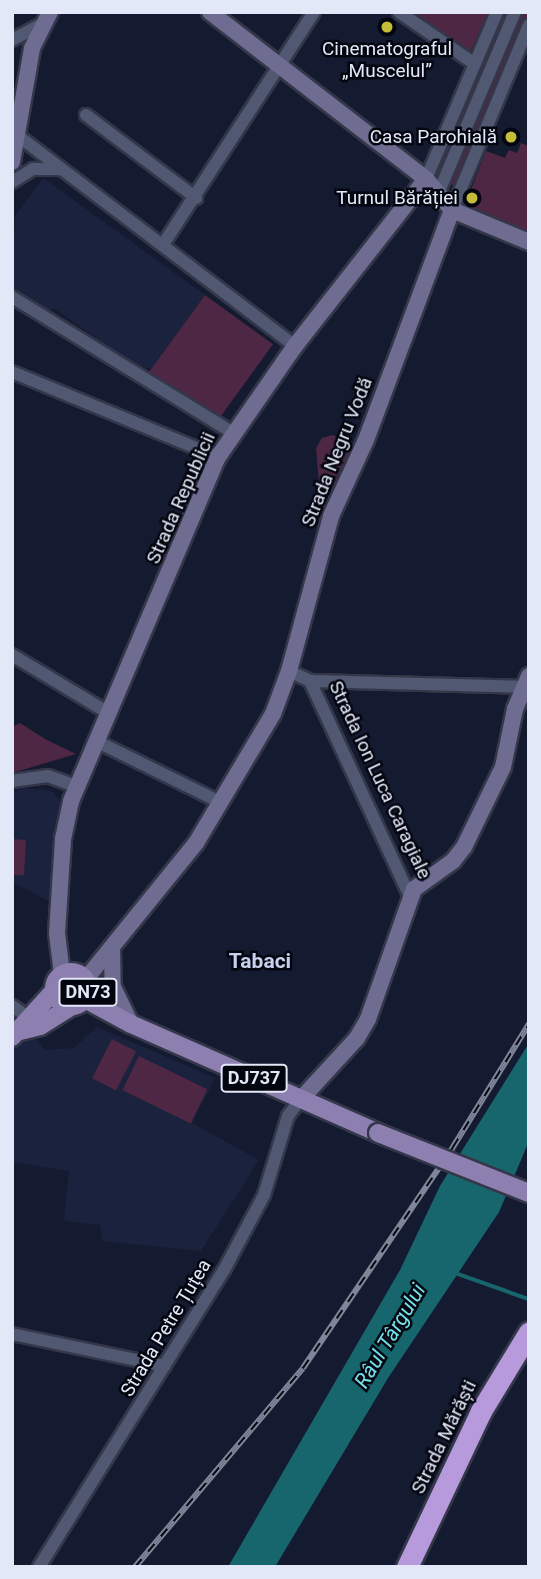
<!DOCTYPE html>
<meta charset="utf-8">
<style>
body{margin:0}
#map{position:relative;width:541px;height:1579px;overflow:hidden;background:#141b31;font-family:Roboto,sans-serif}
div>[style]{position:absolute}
.built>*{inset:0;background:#1a223e}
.green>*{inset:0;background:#4d2743;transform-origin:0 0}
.water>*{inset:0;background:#18666d}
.stream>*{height:3.5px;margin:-1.75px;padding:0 1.75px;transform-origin:1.75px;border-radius:1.75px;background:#18666d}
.roads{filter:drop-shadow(2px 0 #343749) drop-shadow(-2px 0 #343749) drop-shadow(0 2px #343749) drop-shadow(0 -2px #343749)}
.street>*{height:12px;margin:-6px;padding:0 6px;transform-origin:6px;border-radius:6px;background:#505872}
.secondary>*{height:16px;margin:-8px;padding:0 8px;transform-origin:8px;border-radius:8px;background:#6f6c92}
.primary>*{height:18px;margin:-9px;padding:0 9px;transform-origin:9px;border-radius:9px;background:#8d80b1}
.primary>.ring{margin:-9px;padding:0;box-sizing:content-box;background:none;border:18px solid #8d80b1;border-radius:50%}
.highway>*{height:21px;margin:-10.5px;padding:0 10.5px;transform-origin:10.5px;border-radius:10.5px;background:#b69adb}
.rail>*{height:6px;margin-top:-3px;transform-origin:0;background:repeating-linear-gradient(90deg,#04060f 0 10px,#808699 0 20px);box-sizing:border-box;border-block:2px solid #808699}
.bridges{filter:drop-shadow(2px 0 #343749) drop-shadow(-2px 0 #343749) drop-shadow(0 2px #343749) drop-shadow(0 -2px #343749)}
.primary-bridge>*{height:18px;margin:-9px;padding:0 9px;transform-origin:9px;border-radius:9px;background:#8d80b1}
.dots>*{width:19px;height:19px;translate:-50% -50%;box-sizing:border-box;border:4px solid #04060f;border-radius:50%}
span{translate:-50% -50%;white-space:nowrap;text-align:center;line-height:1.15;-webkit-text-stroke:5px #04060f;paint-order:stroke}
.shield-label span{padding:2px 5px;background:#04060f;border:2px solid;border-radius:5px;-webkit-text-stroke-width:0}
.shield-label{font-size:18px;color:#e3e8f8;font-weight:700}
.poi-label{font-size:19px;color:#e3e8f8}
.right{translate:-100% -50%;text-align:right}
.street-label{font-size:19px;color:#e3e8f8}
.neighbourhood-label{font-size:21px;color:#c6d1ef;font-weight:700}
.water-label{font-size:21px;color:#72e1ec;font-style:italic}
.frame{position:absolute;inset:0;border:14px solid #e3e8f8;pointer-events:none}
</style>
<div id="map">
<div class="built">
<div style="clip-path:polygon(43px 178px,205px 295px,151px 369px,133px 364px,55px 309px,41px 310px,12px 289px,15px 216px)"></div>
<div style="clip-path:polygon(25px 788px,52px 791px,60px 801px,56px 905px,12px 882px,12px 792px)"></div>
<div style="clip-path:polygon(97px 1027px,215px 1078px,192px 1123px,259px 1160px,201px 1251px,102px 1241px,100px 1225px,64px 1221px,69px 1171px,12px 1162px,12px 1045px,29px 1031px,45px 1050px,74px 1048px)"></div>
</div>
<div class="green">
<div style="clip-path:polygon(404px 12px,488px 12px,469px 55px)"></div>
<div style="clip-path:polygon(502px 12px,529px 12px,529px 20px,458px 188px,430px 173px)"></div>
<div style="clip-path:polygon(521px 143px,529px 146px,529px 236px,471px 213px,478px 195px,470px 192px,486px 151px,505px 158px,509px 150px,517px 153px)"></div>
<div style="left:205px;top:295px;width:84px;height:95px;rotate:36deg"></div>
<div style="clip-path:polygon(333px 435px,346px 441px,349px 453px,330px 490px,319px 483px,316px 448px,322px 438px)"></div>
<div style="clip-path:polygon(20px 723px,45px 739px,76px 754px,12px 773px,12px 727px)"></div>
<div style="clip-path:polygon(12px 839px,26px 840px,24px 875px,12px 875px)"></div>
<div style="left:112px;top:1039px;width:27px;height:44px;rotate:27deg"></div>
<div style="left:139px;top:1056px;width:76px;height:38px;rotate:26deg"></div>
</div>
<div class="water">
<div style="clip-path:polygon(529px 1043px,529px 1141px,499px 1212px,388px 1378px,275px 1567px,228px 1567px,400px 1270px,440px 1186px)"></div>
</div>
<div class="stream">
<div style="left:455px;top:1273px;width:78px;rotate:19.4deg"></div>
</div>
<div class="roads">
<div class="street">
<div style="left:399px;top:12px;width:92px;rotate:34.4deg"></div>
<div style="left:12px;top:40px;width:36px;rotate:-28deg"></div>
<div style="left:86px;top:115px;width:138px;rotate:37deg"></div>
<div style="left:17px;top:135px;width:349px;rotate:37.2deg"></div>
<div style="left:426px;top:179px;width:181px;rotate:-67deg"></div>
<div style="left:12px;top:182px;width:25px;rotate:-32deg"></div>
<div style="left:33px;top:169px;width:27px"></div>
<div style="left:438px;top:194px;width:198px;rotate:-67.1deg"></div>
<div style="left:452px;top:210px;width:200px;rotate:-67.4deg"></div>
<div style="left:164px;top:243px;width:275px;rotate:-57deg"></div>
<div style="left:12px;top:297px;width:259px;rotate:31.6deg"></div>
<div style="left:12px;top:372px;width:223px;rotate:22.4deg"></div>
<div style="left:12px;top:655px;width:111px;rotate:31deg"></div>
<div style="left:289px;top:671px;width:23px;rotate:25deg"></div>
<div style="left:310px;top:681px;width:237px;rotate:65.1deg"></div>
<div style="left:310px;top:681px;width:213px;rotate:1.6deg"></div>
<div style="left:96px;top:741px;width:140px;rotate:26.2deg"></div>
<div style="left:12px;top:781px;width:36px;rotate:-8deg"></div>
<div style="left:48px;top:776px;width:30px;rotate:20deg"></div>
<div style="left:12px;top:1006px;width:19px;rotate:35deg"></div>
<div style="left:12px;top:1334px;width:156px;rotate:11.8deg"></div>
<div style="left:39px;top:1567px;width:350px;rotate:-58.1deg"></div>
<div style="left:224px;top:1270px;width:85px;rotate:-61.9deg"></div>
<div style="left:264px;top:1195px;width:83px;rotate:-73.1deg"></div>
<div style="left:288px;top:1116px;width:21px;rotate:-53deg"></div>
</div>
<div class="secondary">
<div style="left:210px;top:12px;width:273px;rotate:37.7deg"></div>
<div style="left:426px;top:179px;width:40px;rotate:50deg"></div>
<div style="left:452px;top:210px;width:83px;rotate:22.6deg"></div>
<div style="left:12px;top:162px;width:116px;rotate:-80deg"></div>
<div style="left:32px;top:48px;width:40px;rotate:-63.4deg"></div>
<div style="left:112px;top:948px;width:39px;rotate:89deg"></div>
<div style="left:113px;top:987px;width:41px;rotate:64.1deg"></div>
<div style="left:62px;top:974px;width:41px;rotate:-97deg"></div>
<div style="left:57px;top:933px;width:94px;rotate:-86.3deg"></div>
<div style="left:63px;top:839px;width:39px;rotate:-78deg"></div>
<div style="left:71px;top:801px;width:374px;rotate:-66.9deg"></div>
<div style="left:218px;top:457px;width:135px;rotate:-55.3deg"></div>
<div style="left:295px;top:346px;width:212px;rotate:-51.9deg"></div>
<div style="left:85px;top:980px;width:176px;rotate:-51deg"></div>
<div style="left:196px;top:843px;width:150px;rotate:-59.2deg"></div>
<div style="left:273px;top:714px;width:46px;rotate:-69.6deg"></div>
<div style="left:289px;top:671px;width:161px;rotate:-74.8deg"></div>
<div style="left:331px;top:516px;width:84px;rotate:-65.3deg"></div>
<div style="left:366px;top:440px;width:246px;rotate:-69.5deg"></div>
<div style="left:301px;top:1099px;width:83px;rotate:-47.4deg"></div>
<div style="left:357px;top:1038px;width:22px;rotate:-60deg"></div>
<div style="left:368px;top:1019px;width:138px;rotate:-70.5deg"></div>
<div style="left:414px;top:889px;width:48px;rotate:-35.7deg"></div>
<div style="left:453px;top:861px;width:18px;rotate:-52deg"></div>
<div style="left:464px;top:847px;width:89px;rotate:-64deg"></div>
<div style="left:503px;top:767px;width:59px;rotate:-78.3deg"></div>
<div style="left:515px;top:709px;width:36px;rotate:-67deg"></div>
</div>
<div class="primary">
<div class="ring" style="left:54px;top:972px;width:16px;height:16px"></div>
<div style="left:85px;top:999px;width:52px;rotate:28.5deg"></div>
<div style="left:131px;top:1024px;width:270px;rotate:23.8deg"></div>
<div style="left:20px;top:1031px;width:21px;rotate:-14deg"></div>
<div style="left:40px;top:1026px;width:38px;rotate:-32deg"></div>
<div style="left:12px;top:1037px;width:61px;rotate:-47.7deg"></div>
</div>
<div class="highway">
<div style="left:407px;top:1567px;width:173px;rotate:-64.6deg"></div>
<div style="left:481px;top:1411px;width:92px;rotate:-58.7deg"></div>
</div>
</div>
<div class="rail">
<div style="left:135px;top:1567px;width:260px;rotate:-49.8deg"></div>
<div style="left:303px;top:1368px;width:267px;rotate:-55.8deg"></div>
<div style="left:453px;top:1147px;width:145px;rotate:-58.3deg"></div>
</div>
<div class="bridges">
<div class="primary-bridge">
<div style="left:378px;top:1133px;width:162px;rotate:21.7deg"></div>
</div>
</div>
<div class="dots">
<div style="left:387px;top:27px;background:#c6bc3c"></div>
<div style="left:511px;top:137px;background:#c6bc3c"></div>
<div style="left:472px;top:198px;background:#c6bc3c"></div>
</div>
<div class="shield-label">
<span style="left:88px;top:992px">DN73</span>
<span style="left:254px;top:1078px">DJ737</span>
</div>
<div class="poi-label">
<span style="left:387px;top:60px">Cinematograful<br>„Muscelul”</span>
<span class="right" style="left:497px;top:137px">Casa Parohială</span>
<span class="right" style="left:458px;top:198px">Turnul Bărăției</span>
</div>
<div class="street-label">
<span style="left:337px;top:452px;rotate:-68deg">Strada Negru Vodă</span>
<span style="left:181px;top:498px;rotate:-66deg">Strada Republicii</span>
<span style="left:380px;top:780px;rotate:65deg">Strada Ion Luca Caragiale</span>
<span style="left:166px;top:1328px;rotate:-59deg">Strada Petre Țuțea</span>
<span style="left:444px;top:1437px;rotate:-64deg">Strada Mărăști</span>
</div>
<div class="neighbourhood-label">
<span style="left:260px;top:961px">Tabaci</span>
</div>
<div class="water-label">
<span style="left:390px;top:1336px;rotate:-59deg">Râul Târgului</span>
</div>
<div class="frame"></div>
</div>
